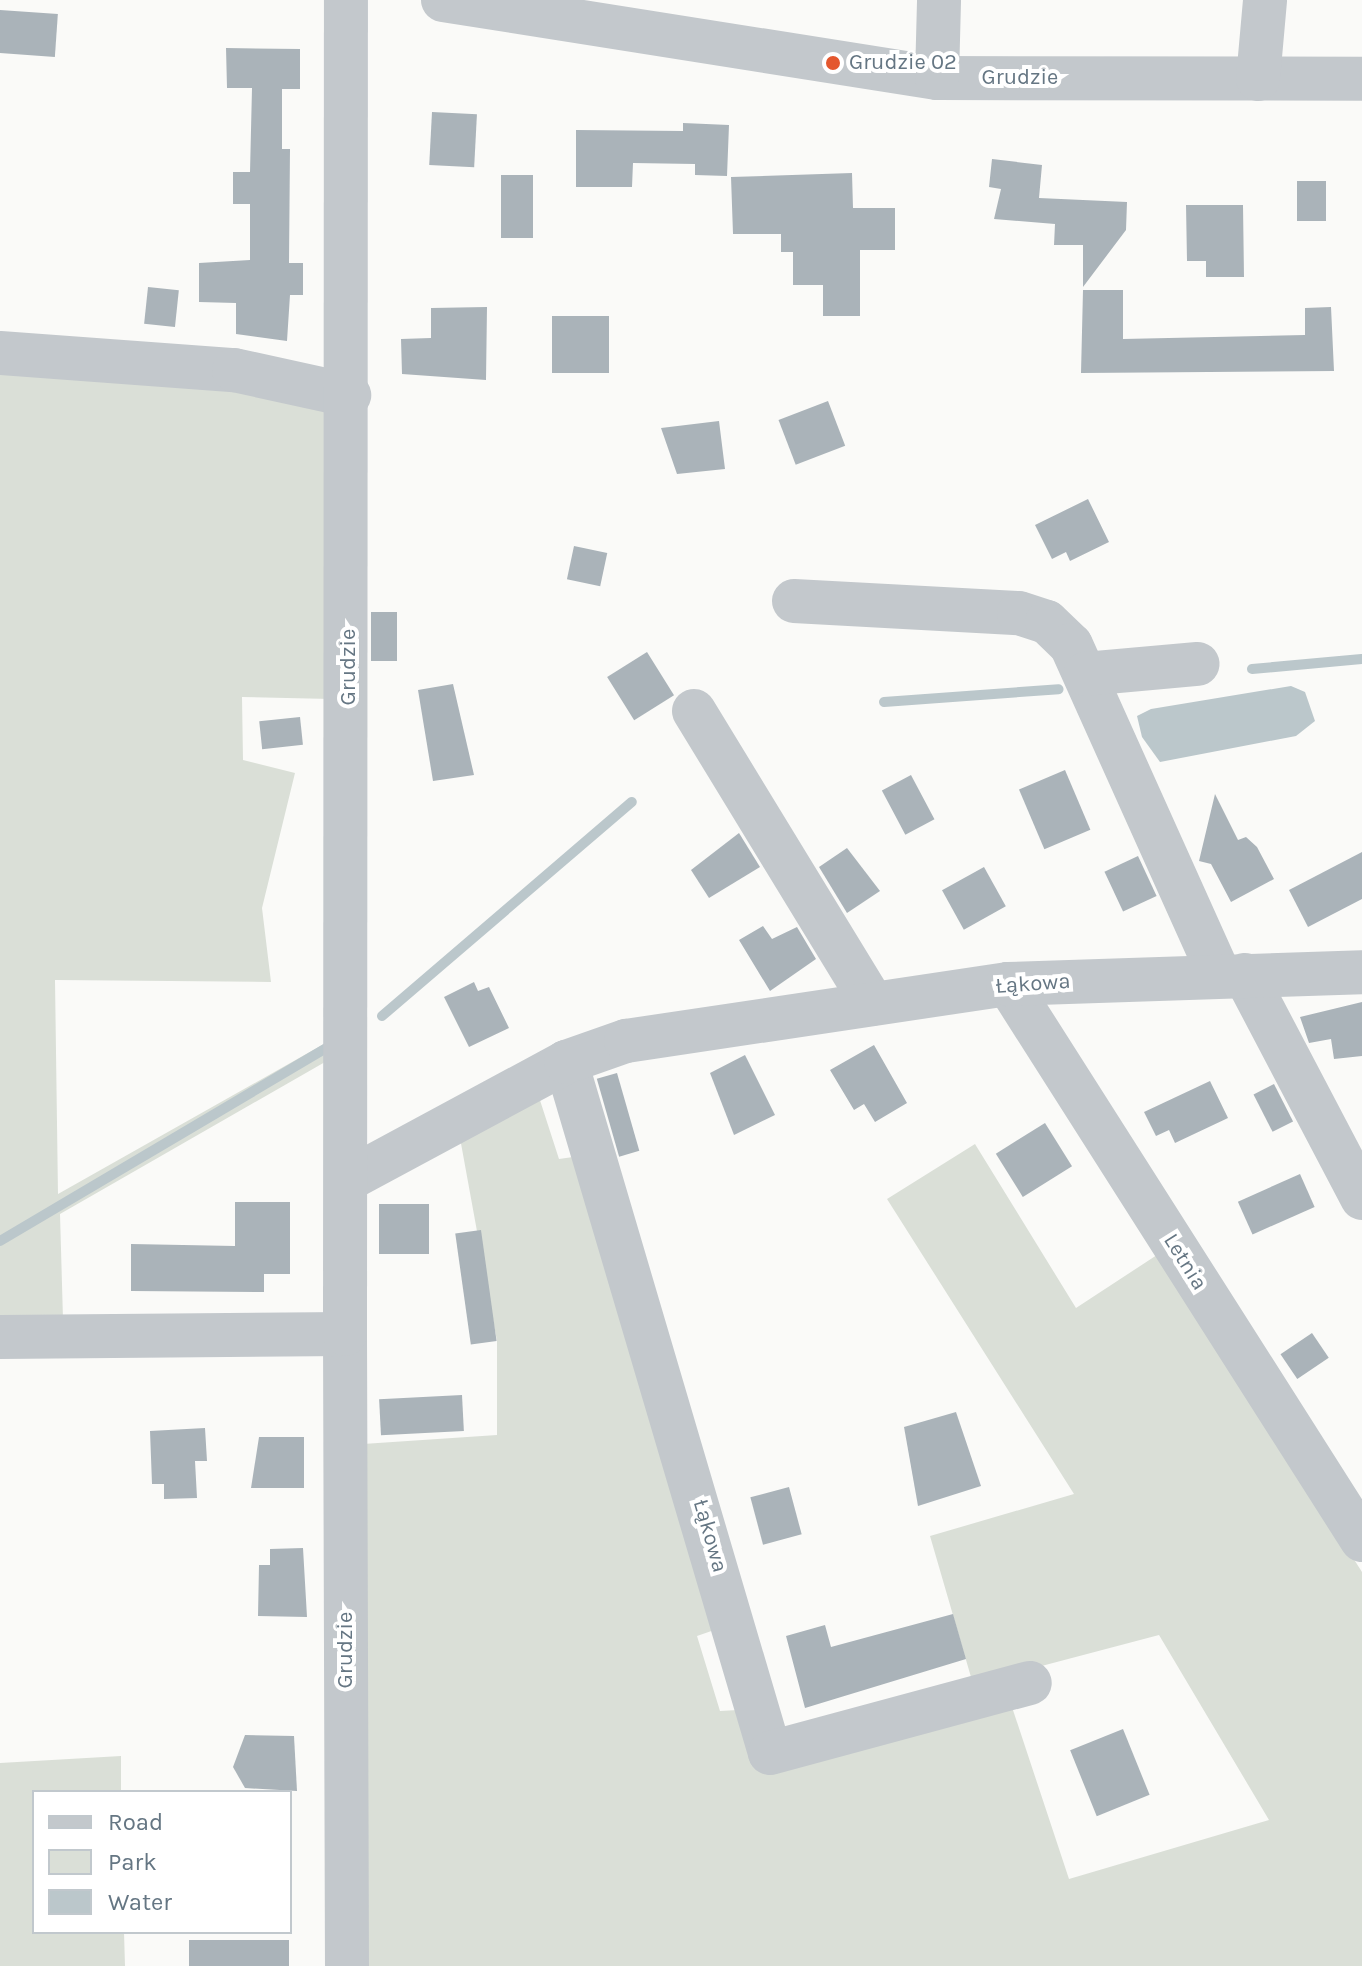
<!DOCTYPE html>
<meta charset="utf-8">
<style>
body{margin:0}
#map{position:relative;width:1362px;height:1966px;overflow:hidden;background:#fafaf8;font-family:Karla,sans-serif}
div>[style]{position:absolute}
.green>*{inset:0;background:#dadfd7}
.water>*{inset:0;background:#bbc7cb}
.stream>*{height:10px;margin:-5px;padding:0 5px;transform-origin:5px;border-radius:5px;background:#bbc7cb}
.building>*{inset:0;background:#aab3b9;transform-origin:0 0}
.minor>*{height:44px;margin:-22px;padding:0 22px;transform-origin:22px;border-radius:22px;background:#c3c8cc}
.dots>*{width:22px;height:22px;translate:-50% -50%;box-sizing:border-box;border:4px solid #fff;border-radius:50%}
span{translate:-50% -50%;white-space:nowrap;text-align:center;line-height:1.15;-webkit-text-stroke:8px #fff;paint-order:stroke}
.poi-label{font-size:22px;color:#657683}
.left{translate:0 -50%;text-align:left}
.street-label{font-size:22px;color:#657683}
.legend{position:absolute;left:32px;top:1790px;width:260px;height:144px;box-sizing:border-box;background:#fff;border:2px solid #c1c8cd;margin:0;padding:10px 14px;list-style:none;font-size:24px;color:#657683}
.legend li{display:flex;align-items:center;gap:16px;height:40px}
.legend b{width:40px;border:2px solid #c1c8cd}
</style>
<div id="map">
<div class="green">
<div style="clip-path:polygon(0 370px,208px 379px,326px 410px,331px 699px,242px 697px,243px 760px,295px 773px,262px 908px,271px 982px,55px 980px,58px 1194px,338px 1036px,332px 1058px,60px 1214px,63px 1319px,0 1320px)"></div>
<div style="clip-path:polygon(537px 1091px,559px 1159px,573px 1157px,723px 1627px,697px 1636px,720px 1711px,738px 1710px,764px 1771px,1009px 1698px,1069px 1879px,1269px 1820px,1159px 1635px,973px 1684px,930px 1536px,1074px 1494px,887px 1199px,975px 1144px,1076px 1308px,1160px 1253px,1362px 1572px,1362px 1966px,361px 1966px,363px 1444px,497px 1435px,497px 1341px,460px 1138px)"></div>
<div style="clip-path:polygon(121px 1756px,121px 1792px,34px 1792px,34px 1932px,124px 1932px,125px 1966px,0 1966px,0 1763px)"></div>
</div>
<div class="water">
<div style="clip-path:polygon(1291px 686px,1305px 692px,1315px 721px,1296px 736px,1160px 762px,1142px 737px,1137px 716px,1151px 709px)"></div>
</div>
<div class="stream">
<div style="left:1252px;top:669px;width:110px;rotate:-5.2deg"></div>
<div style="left:884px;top:702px;width:175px;rotate:-4.2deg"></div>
<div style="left:382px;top:1016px;width:329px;rotate:-40.6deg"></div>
<div style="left:0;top:1241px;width:386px;rotate:-30.6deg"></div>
</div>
<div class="building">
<div style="left:0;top:10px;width:58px;height:43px;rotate:4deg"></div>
<div style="clip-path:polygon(226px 48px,300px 49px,300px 89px,282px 89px,282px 149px,290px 149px,289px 263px,303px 263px,303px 295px,290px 295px,287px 341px,236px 334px,236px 303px,199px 302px,199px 263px,250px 260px,250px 204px,233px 204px,233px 172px,250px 172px,252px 88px,227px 88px)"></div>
<div style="left:432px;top:112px;width:45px;height:53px;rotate:3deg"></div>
<div style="clip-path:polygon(683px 123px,729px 125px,727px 176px,695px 175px,695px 164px,633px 163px,632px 187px,576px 187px,576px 130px,683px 131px)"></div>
<div style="clip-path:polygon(992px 159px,1042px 165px,1039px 198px,1127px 202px,1126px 230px,1083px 287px,1083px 245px,1054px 245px,1055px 224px,994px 219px,1001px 189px,989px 187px)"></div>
<div style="clip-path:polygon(852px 173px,853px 208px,895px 208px,895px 250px,860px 250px,860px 316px,823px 316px,823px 285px,793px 285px,793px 252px,781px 252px,781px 234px,733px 234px,731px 177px)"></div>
<div style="left:501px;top:175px;width:32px;height:63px"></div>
<div style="left:1297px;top:181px;width:29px;height:40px"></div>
<div style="clip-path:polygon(1186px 205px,1243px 205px,1244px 277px,1206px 277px,1206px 261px,1187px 261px)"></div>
<div style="left:148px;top:287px;width:31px;height:37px;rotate:6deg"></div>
<div style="clip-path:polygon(1083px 290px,1123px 290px,1123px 339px,1305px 335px,1305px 308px,1331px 307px,1334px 371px,1081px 373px)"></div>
<div style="clip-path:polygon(487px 307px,486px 380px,402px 374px,401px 339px,431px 338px,431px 308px)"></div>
<div style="left:552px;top:316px;width:57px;height:57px"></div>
<div style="left:828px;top:401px;width:48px;height:53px;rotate:69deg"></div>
<div style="clip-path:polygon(719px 421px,725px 469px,677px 474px,661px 428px)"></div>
<div style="clip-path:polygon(1088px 499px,1109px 542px,1070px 561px,1066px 552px,1052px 559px,1035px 525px)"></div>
<div style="left:574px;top:546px;width:34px;height:34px;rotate:12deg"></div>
<div style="left:397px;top:612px;width:49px;height:26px;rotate:90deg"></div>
<div style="left:647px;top:652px;width:51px;height:47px;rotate:58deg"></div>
<div style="clip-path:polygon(453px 684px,474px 775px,433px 781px,418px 690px)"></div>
<div style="left:300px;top:717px;width:28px;height:41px;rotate:84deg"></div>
<div style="left:1065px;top:770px;width:65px;height:50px;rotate:67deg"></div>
<div style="left:911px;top:775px;width:50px;height:33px;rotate:62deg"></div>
<div style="clip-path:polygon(1215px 794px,1238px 840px,1246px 837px,1257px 847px,1274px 879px,1231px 902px,1211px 864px,1199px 861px)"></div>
<div style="clip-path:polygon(739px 833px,760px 867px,709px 898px,691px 870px)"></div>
<div style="clip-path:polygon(847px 848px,880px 891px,847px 913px,819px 867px)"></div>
<div style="clip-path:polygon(1362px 852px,1362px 899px,1308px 927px,1289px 890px)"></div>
<div style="left:1138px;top:856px;width:44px;height:37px;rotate:65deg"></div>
<div style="left:984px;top:867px;width:45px;height:48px;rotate:61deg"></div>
<div style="clip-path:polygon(763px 926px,772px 939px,797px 927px,816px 959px,770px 991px,739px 940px)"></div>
<div style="clip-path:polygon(474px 982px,478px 991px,489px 987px,509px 1028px,469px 1047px,444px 997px)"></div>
<div style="clip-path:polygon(1362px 1002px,1362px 1056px,1334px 1059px,1331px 1039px,1309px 1043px,1300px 1017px)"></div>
<div style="clip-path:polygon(874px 1045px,907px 1103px,875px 1122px,864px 1104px,854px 1110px,830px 1070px)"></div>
<div style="clip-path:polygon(745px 1055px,775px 1115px,734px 1135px,710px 1073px)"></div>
<div style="left:617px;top:1073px;width:81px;height:21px;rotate:74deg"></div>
<div style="clip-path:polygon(1210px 1081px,1228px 1118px,1175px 1143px,1169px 1130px,1156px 1136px,1144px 1112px)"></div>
<div style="left:1274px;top:1084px;width:42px;height:23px;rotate:63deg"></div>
<div style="left:1045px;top:1123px;width:51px;height:58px;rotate:58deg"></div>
<div style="left:1300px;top:1174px;width:36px;height:68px;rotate:66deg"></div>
<div style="clip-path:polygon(235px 1202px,290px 1202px,290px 1274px,264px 1274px,264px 1292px,131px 1291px,131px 1244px,235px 1246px)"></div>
<div style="left:379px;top:1204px;width:50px;height:50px"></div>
<div style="left:481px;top:1230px;width:112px;height:26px;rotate:82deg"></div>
<div style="left:1312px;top:1333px;width:30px;height:38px;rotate:56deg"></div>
<div style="left:462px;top:1395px;width:36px;height:83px;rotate:87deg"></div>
<div style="clip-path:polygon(956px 1412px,981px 1486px,918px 1506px,904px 1427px)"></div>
<div style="clip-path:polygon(205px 1428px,207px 1461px,195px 1461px,197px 1498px,164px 1499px,164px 1484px,152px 1484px,150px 1431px)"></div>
<div style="clip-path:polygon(259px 1437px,304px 1437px,304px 1488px,251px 1488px)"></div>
<div style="left:789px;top:1487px;width:49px;height:40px;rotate:75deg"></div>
<div style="clip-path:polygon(303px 1548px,307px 1617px,258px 1616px,259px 1565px,270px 1565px,270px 1549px)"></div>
<div style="clip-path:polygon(953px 1614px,966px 1659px,805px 1708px,786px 1636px,825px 1625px,831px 1647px)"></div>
<div style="left:1123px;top:1729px;width:71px;height:57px;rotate:68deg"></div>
<div style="clip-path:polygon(245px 1735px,294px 1736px,297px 1791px,245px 1788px,233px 1767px)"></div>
<div style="left:189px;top:1940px;width:100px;height:26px"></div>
</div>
<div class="minor">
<div style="left:443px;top:0;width:500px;rotate:8.97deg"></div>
<div style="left:937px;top:78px;width:425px;rotate:0.1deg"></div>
<div style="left:937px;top:78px;width:78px;rotate:-88.5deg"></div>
<div style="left:1258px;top:79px;width:79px;rotate:-84.9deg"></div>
<div style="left:0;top:353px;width:235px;rotate:4.2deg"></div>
<div style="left:234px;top:370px;width:118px;rotate:12.3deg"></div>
<div style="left:794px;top:601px;width:225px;rotate:3.1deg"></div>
<div style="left:1019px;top:613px;width:29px;rotate:18deg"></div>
<div style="left:1047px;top:622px;width:33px;rotate:44deg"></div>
<div style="left:1071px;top:645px;width:361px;rotate:65.8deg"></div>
<div style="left:1085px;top:674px;width:113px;rotate:-5.1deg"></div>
<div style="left:694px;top:711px;width:343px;rotate:58.6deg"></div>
<div style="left:1245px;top:975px;width:252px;rotate:62.3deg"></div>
<div style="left:1008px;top:984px;width:659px;rotate:57.52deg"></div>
<div style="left:566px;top:1062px;width:720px;rotate:73.55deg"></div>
<div style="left:770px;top:1753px;width:269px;rotate:-15.1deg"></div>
<div style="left:349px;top:1179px;width:247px;rotate:-28.3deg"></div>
<div style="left:566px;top:1062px;width:64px;rotate:-19.3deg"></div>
<div style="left:626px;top:1041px;width:386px;rotate:-8.5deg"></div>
<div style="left:1008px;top:984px;width:354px;rotate:-1.9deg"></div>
<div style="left:345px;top:1334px;width:632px;rotate:89.82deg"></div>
<div style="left:0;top:1337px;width:345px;rotate:-0.5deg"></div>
<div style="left:345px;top:1334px;width:1334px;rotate:-89.96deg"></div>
</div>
<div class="dots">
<div style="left:833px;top:63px;background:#e4572e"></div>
</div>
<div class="poi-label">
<span class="left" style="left:849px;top:63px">Grudzie 02</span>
</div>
<div class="street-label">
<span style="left:1020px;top:78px">Grudzie</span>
<span style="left:349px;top:667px;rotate:-90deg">Grudzie</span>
<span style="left:1033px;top:984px;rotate:-4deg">Łąkowa</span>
<span style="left:1185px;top:1262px;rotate:58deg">Letnia</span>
<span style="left:710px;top:1536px;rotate:74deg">Łąkowa</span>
<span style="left:346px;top:1650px;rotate:-90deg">Grudzie</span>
</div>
<ul class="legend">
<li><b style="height:10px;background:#c3c8cc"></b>Road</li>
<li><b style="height:22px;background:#dadfd7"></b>Park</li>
<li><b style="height:22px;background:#bbc7cb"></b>Water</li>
</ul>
</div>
